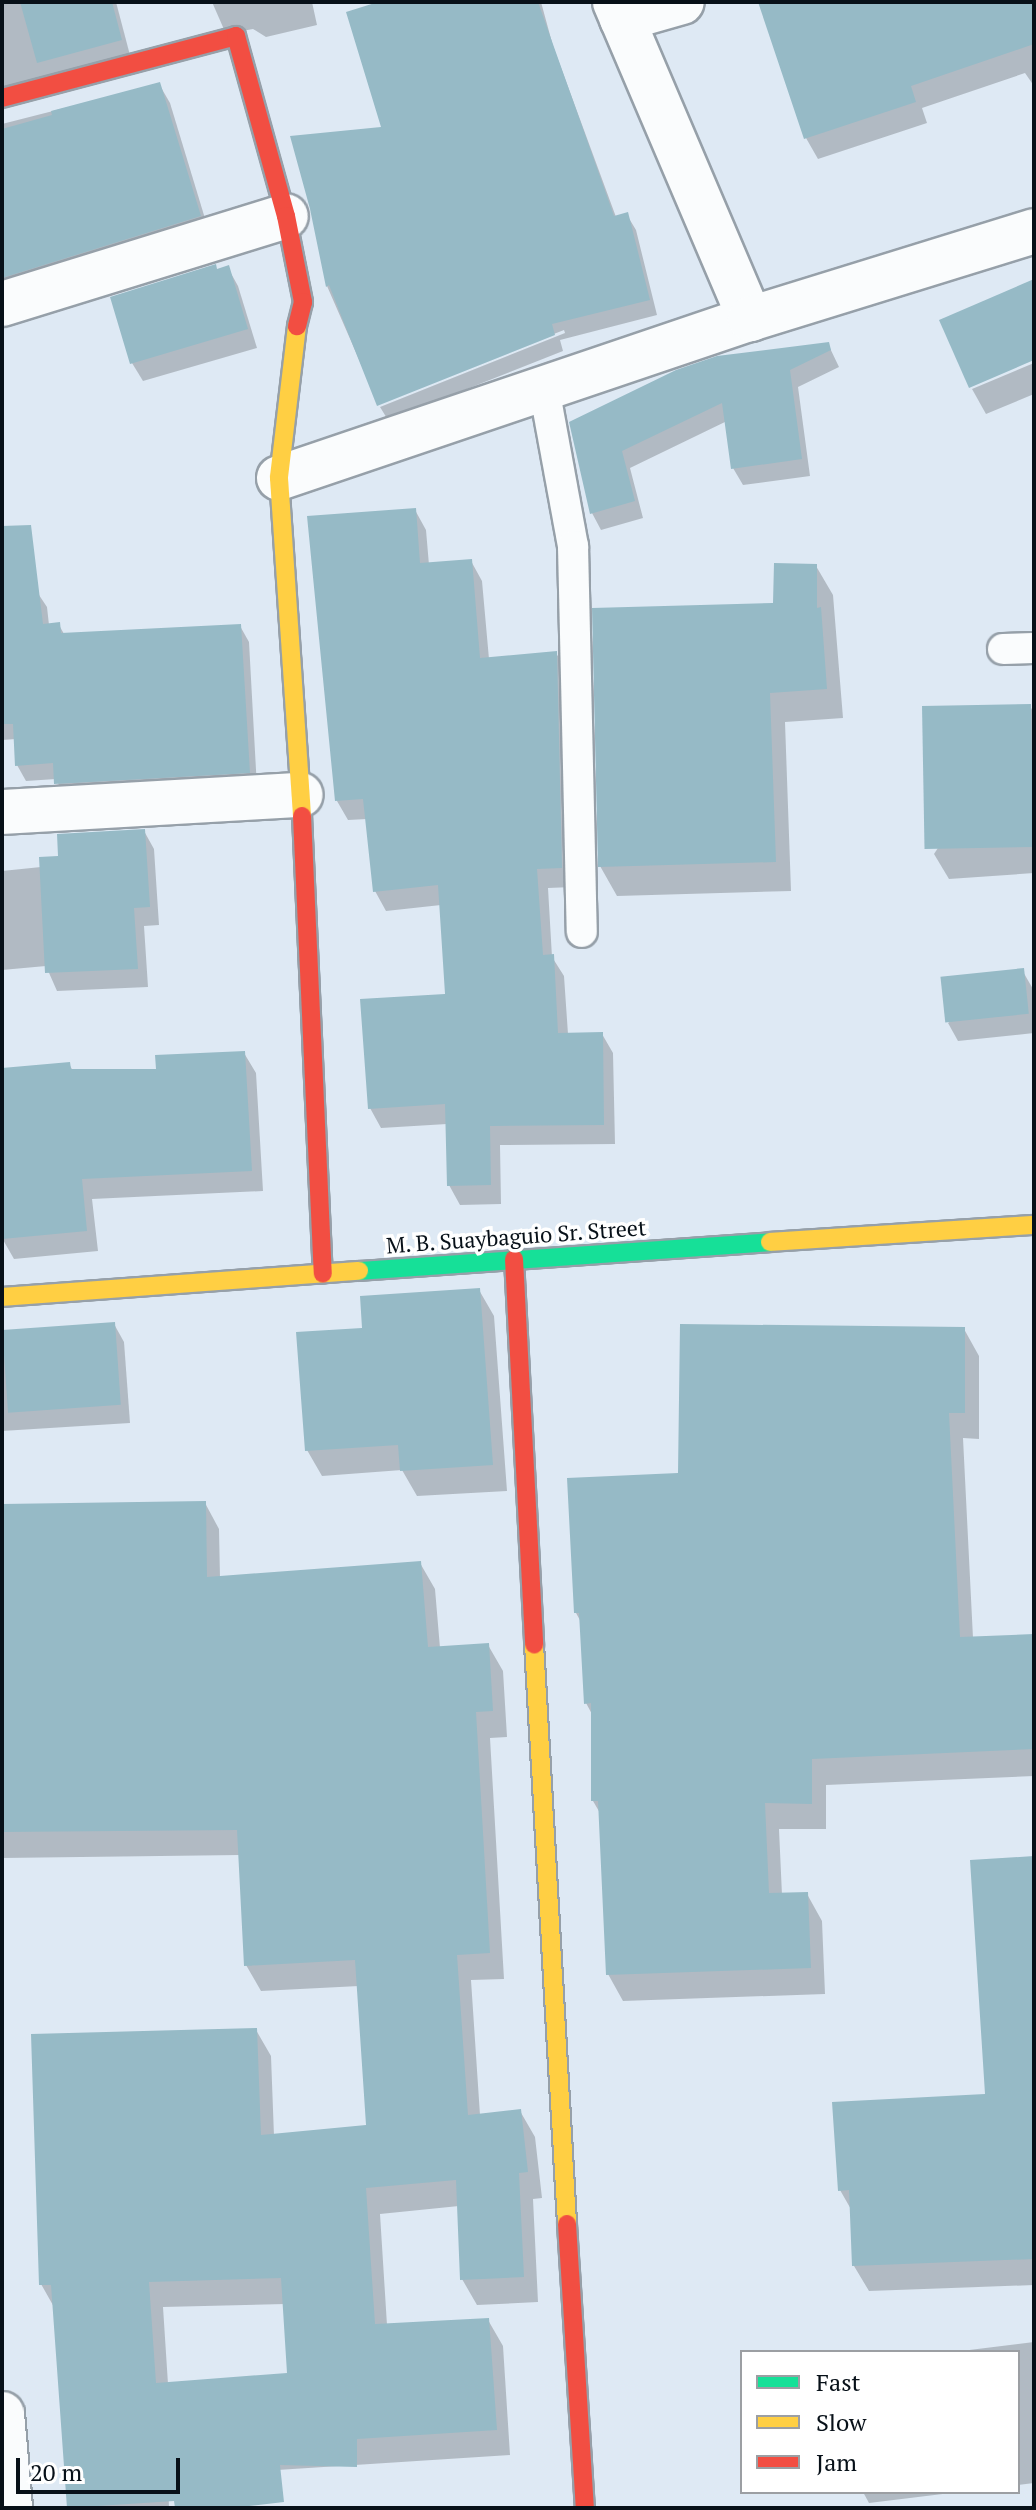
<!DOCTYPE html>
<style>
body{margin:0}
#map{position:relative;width:1036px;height:2510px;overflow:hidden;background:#dee9f4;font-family:"PT Serif",serif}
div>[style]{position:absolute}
.shadow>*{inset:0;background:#0003}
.building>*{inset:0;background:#96bac6;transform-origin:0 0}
.roads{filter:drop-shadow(2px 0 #96a0a9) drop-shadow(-2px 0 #96a0a9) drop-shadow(0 2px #96a0a9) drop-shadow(0 -2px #96a0a9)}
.lane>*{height:30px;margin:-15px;padding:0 15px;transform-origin:15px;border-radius:15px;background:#fafcfd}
.street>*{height:44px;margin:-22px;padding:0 22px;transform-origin:22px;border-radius:22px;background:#fafcfd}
.fast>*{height:18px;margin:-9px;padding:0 9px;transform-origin:9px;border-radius:9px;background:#16e098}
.slow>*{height:18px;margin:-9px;padding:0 9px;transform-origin:9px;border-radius:9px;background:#ffcf43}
.jam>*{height:18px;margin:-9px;padding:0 9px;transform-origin:9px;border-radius:9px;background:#f24e42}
span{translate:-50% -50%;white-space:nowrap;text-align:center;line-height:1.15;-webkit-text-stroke:7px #fff;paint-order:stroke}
.street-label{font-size:22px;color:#071018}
.frame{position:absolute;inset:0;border:4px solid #071018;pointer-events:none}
.legend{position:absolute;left:740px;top:2350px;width:280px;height:144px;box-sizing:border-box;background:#fff;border:2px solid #9c9fa3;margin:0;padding:10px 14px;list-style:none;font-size:24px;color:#071018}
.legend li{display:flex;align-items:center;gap:16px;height:40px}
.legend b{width:40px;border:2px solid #9c9fa3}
.scale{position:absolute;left:16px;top:2458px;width:164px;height:36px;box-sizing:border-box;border:4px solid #071018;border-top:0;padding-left:10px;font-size:24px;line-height:28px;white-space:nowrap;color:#071018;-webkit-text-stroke:6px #fff;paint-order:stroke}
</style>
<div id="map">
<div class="shadow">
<div style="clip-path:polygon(2px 2px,116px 2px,131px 59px,2px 94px)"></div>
<div style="clip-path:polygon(212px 2px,312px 2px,317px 25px,266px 37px,253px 29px,226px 34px)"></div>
<div style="clip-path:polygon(444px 2px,541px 2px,553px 46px,616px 217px,627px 215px,636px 230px,657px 315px,560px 340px,563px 351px,388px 420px,380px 407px,565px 333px,564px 330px,378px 403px,327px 286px,312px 209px,383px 129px)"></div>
<div style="clip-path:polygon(876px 2px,1034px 2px,1034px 86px,1025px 73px,922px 108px,927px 123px,818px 159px,806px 138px)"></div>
<div style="clip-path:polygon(159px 84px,170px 103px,210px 235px,2px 301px,2px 124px)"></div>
<div style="clip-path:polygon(228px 268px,238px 286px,257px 348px,143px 381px,132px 363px,217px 271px)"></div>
<div style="clip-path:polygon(828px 344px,839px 367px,798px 387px,810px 476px,743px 485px,733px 468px,727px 421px,630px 468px,643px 518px,601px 530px,592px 513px,571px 423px)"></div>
<div style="clip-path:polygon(1034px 363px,1034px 394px,986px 414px,972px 389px)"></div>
<div style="clip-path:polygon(415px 510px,426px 530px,429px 565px,471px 561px,482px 581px,489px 659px,556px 653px,568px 673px,573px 887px,548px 888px,552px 957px,564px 976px,568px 1034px,602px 1034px,613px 1053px,615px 1144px,500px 1145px,501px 1204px,460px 1205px,449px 1185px,447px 1124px,381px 1128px,370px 1108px,448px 996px,441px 905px,386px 911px,375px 891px,367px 819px,348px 820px,337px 801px)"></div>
<div style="clip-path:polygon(816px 566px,833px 595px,843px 718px,785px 722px,791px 891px,617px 896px,600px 866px,775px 605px)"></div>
<div style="clip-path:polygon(37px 592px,47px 607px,49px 625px,59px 625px,64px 634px,240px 626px,249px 642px,257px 788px,66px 799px,56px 779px,26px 781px,17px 765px,16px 739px,2px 740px,2px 595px)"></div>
<div style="clip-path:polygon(1030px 706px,1034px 713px,1034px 873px,949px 879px,934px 854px)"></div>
<div style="clip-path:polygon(144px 831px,154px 849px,159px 925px,144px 926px,148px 987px,57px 991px,46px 966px,2px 970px,2px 871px,41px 867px)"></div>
<div style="clip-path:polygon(1022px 970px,1033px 989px,1034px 1033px,958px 1041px,948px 1023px)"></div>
<div style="clip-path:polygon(244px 1053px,256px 1073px,263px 1191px,92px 1199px,98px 1251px,14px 1259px,2px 1238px,2px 1070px,69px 1064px,73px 1071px,158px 1071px)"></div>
<div style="clip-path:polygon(479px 1290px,494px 1316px,507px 1491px,417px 1496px,402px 1470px,322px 1476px,307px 1450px,364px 1330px)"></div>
<div style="clip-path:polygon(114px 1324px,124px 1342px,130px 1423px,2px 1431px,2px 1331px)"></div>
<div style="clip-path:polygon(964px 1329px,979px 1356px,979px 1439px,963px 1438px,973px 1638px,1034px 1636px,1034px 1776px,826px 1785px,826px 1829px,779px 1829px,782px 1895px,807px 1894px,822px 1921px,825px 1994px,623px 2001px,608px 1974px,600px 1813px,593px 1801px,593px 1716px,586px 1703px,581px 1622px,576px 1613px,680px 1474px)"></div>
<div style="clip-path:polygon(evenodd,205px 1503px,219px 1529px,220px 1578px,420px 1563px,435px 1589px,440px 1648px,488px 1645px,503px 1671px,507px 1737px,490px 1738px,504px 1979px,471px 1980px,480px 2115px,520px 2111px,535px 2137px,542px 2198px,533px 2199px,538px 2302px,477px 2305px,462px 2279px,459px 2206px,380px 2214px,387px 2325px,488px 2320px,503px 2346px,510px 2455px,168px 2477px,169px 2508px,69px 2508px,54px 2307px,41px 2284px,256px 2030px,271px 2056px,274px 2136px,368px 2126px,359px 1986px,261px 1991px,246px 1965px,240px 1855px,2px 1858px,2px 1506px,205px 1503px,285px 2304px,289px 2375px,168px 2384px,163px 2307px,285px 2304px)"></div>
<div style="clip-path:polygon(1034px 1858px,1034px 2285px,869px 2291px,854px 2266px,852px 2211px,840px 2190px,987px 2096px)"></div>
<div style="clip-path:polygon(1034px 2342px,1034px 2483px,1018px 2485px,1018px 2352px,953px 2352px)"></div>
<div style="clip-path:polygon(863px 2492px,959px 2492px,869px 2503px)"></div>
</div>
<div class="building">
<div style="clip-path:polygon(20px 2px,112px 2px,122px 40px,37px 63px)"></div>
<div style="clip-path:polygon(378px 2px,538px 2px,614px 216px,628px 212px,650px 300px,552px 324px,555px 335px,377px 406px,329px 285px,326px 287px,310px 209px,290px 136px,381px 127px,346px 12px)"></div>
<div style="clip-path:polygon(758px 2px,1034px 2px,1034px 44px,911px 86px,916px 102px,804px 139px)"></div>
<div style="clip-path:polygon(160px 82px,201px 216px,2px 278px,2px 129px,52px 115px,51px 111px)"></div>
<div style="clip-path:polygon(216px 264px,217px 269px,229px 265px,248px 329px,130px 364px,110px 297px)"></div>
<div style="clip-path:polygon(1034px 279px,1034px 360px,969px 388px,939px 320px)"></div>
<div style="clip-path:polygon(829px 342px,831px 350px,790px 370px,802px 459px,731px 469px,722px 403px,622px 451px,635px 501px,590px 514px,569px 422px,676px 370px,717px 356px)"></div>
<div style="clip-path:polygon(416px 508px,420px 563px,472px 559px,480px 658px,557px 651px,562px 868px,537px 869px,543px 955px,554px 954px,558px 1033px,603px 1032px,604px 1125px,490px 1126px,491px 1185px,447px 1186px,445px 1104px,368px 1109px,360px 999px,445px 994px,438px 885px,373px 892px,363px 799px,335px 801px,307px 516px)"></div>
<div style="clip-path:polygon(31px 525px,43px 624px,60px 622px,61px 633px,241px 624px,250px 773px,54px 784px,53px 763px,15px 766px,13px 724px,2px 724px,2px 526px)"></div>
<div style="clip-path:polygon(774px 563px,817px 564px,817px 608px,821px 607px,827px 689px,770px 693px,776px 862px,598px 867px,592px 608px,773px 603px)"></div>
<div style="left:1031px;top:704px;width:143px;height:109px;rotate:89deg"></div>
<div style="clip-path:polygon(145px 829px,150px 907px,134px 908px,138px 969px,45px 973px,39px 857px,58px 856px,57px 834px)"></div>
<div style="left:1024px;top:968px;width:46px;height:84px;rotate:84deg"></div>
<div style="clip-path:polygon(245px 1051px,252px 1171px,82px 1179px,87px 1231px,2px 1239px,2px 1068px,70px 1062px,71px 1069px,156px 1069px,155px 1055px)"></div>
<div style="clip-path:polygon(480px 1288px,493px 1465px,400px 1471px,398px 1445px,305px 1451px,296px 1332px,362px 1328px,360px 1296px)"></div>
<div style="left:115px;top:1322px;width:83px;height:113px;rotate:86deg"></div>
<div style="clip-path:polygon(680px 1324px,965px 1327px,965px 1413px,949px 1413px,960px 1637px,1034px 1634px,1034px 1749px,812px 1759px,812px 1804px,765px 1803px,769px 1893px,808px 1892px,811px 1968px,606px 1975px,598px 1801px,591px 1801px,591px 1703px,584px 1704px,579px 1613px,574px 1613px,567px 1478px,678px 1473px)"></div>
<div style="clip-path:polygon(evenodd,206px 1501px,207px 1577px,421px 1561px,428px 1647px,489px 1643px,493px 1711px,476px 1712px,490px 1953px,457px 1955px,468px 2115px,521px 2109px,528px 2172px,519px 2173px,524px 2277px,460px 2280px,456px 2180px,366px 2188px,375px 2324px,489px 2318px,497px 2430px,357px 2439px,357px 2467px,280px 2465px,284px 2502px,231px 2508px,175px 2508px,174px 2501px,67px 2508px,51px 2285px,39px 2285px,31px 2034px,257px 2028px,261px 2135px,366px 2125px,355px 1960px,244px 1966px,237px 1830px,2px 1832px,2px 1504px,206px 1501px,281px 2278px,287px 2373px,156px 2383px,149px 2282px,281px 2278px)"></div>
<div style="clip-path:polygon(1034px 1856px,1034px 2259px,852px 2266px,849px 2190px,838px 2191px,832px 2102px,985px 2094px,970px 1860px)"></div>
</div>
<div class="roads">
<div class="lane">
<div style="left:544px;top:388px;width:161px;rotate:79.6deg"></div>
<div style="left:573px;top:546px;width:386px;rotate:88.7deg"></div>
<div style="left:1003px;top:649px;width:31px;rotate:-2deg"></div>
</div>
<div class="street">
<div style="left:615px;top:2px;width:345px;rotate:66.9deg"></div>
<div style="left:622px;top:19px;width:62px;rotate:-15.8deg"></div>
<div style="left:2px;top:304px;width:297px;rotate:-17.2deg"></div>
<div style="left:279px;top:478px;width:497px;rotate:-18.7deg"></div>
<div style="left:750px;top:319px;width:297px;rotate:-17.2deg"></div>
<div style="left:2px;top:812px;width:299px;rotate:-3.3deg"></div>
<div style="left:2px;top:2414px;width:94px;rotate:85.1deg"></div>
</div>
<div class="fast">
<div style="left:359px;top:1271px;width:412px;rotate:-4deg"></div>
</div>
<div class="slow">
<div style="left:297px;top:326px;width:153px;rotate:96.8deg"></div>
<div style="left:279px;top:478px;width:339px;rotate:86.1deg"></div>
<div style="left:770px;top:1242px;width:265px;rotate:-3.7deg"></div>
<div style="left:2px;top:1297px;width:358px;rotate:-4.2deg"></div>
<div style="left:534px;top:1644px;width:581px;rotate:86.74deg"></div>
</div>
<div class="jam">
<div style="left:2px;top:98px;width:242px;rotate:-14.8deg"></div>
<div style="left:236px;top:36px;width:187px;rotate:74.5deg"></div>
<div style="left:286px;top:216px;width:88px;rotate:78.8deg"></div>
<div style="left:303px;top:302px;width:25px;rotate:104deg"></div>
<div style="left:302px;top:816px;width:458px;rotate:87.4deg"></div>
<div style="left:514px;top:1259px;width:386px;rotate:87deg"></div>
<div style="left:567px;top:2224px;width:285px;rotate:86.4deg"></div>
</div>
</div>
<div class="street-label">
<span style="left:516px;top:1236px;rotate:-4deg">M. B. Suaybaguio Sr. Street</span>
</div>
<div class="frame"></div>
<ul class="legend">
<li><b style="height:10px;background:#16e098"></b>Fast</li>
<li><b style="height:10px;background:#ffcf43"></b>Slow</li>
<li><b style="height:10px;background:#f24e42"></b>Jam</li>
</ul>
<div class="scale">20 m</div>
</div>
